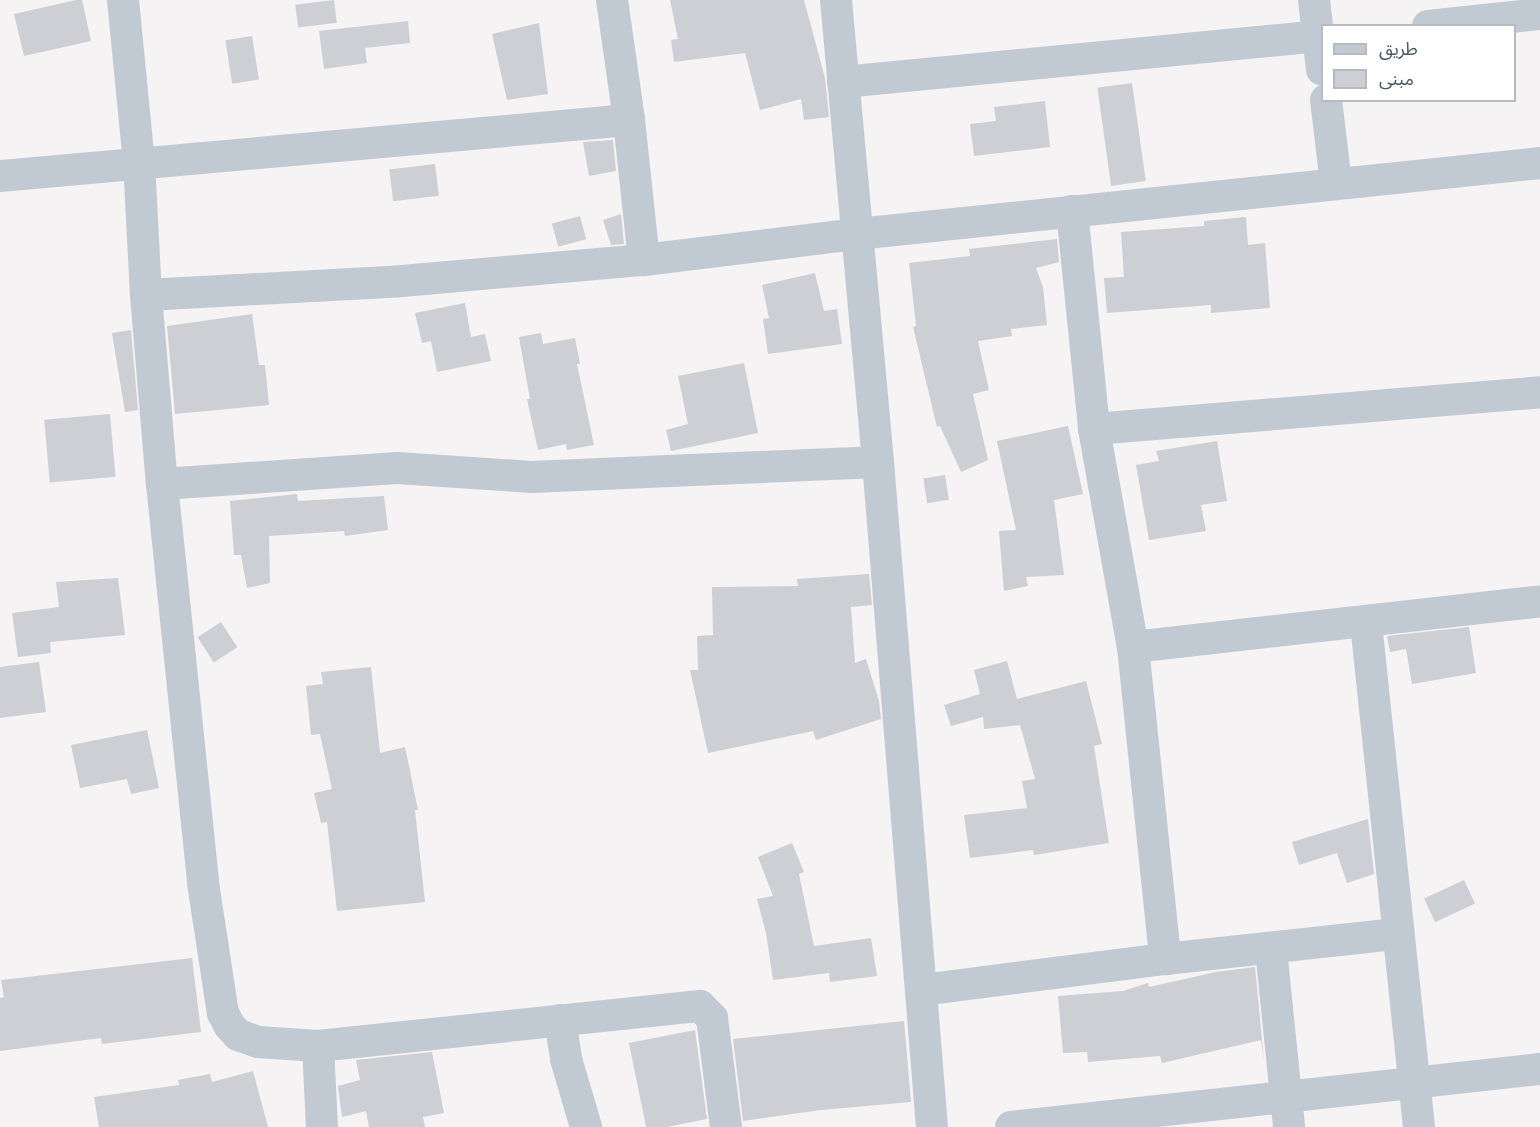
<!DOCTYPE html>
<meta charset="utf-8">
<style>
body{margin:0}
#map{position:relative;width:1540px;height:1127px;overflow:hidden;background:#f5f3f3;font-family:"Titillium Web","Noto Sans Arabic",sans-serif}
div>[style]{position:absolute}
.building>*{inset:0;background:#cdcfd5;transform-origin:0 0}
.street>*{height:32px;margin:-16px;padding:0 16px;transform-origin:16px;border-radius:16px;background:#c1cad2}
span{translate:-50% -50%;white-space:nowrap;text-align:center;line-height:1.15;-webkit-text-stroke:6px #fff;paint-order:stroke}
.legend{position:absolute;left:1321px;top:24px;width:195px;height:78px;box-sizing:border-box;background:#fff;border:2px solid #b7bbc0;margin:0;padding:8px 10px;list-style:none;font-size:18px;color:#4a5661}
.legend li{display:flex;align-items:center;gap:12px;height:30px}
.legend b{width:30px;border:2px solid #b7bbc0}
</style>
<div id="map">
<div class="building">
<div style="clip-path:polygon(76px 0,82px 0,91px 41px,24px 56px,14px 14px)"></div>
<div style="left:334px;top:0;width:23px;height:39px;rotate:83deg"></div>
<div style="clip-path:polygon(670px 0,804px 0,825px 78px,829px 117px,804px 120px,801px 99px,760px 110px,745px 53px,674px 62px,671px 40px,678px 39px)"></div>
<div style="clip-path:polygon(408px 21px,410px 43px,365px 48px,367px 63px,324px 69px,319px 31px)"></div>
<div style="clip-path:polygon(539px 23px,548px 94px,507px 100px,492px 34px)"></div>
<div style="left:252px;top:36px;width:44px;height:27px;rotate:81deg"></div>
<div style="left:1132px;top:83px;width:99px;height:35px;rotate:82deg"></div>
<div style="clip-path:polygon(1045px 101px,1050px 147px,974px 156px,970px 124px,996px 121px,994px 107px)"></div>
<div style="clip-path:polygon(613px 140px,616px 171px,589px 176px,583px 142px)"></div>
<div style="left:435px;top:164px;width:32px;height:46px;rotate:83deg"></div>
<div style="clip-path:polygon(621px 214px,624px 244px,611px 245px,603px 220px)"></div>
<div style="left:580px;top:216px;width:24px;height:29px;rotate:75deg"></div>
<div style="clip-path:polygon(1246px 217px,1248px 245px,1265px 243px,1270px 308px,1211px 313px,1211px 305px,1107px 313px,1104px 278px,1124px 277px,1121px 232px,1204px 226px,1204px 221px)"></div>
<div style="clip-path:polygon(1057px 239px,1059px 262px,1036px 268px,1043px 287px,1047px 325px,1011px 329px,1012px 336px,978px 341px,989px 390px,973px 394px,988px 460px,961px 472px,940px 426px,937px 427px,913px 327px,916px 326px,909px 263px,970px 256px,969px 249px)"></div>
<div style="clip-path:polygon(815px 273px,824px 311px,837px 309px,842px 344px,768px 354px,763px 319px,769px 318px,762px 285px)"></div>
<div style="clip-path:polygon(465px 303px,471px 337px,485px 334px,491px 361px,437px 372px,431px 341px,422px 343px,415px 313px)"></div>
<div style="clip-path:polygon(252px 314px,259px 365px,265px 365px,269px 405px,175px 414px,167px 326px)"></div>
<div style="clip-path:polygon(131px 330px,138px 410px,125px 412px,112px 333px)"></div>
<div style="clip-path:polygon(541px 333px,543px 344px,575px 338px,580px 364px,577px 364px,594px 445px,567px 450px,566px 444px,538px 450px,527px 399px,530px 399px,519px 337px)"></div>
<div style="clip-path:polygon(744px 363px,758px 433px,671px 451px,666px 430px,688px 424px,678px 376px)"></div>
<div style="left:110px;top:414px;width:63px;height:66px;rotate:85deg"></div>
<div style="clip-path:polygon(1068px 426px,1083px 494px,1054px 500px,1064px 575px,1026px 577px,1028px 586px,1004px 591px,999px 531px,1016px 530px,997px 441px)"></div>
<div style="clip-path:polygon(1217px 441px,1227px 501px,1201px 505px,1206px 531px,1149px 540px,1136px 465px,1159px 461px,1156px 451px)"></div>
<div style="left:945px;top:475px;width:25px;height:22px;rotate:81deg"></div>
<div style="clip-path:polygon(297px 494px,298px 501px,384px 496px,388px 530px,345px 536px,344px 531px,269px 536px,270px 583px,247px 588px,241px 555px,234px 555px,230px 501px)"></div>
<div style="clip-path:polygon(869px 574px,872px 605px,851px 607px,855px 663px,866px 659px,879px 701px,881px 719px,816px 740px,813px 731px,708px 753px,690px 670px,698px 670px,697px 636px,713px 635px,712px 587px,798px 586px,797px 579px)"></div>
<div style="clip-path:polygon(118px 578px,125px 635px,50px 642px,51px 653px,18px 657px,12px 613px,59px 607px,56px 582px)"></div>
<div style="left:221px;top:622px;width:30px;height:28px;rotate:57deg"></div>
<div style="clip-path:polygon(1469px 627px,1476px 673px,1412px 684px,1406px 649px,1390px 652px,1387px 636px)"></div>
<div style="clip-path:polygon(1007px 661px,1017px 699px,1086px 681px,1102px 744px,1094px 746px,1109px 843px,1034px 855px,1033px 850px,970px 858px,964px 815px,1027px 808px,1022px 781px,1035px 779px,1020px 725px,984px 729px,983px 717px,951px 726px,944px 705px,980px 694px,974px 670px)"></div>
<div style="clip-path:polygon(39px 662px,46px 712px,0 718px,0 667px)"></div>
<div style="clip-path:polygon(371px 667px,380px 753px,405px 747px,418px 810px,415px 810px,425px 902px,337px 911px,327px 822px,321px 823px,314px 793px,332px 789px,320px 734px,311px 735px,306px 686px,323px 684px,321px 672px)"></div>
<div style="clip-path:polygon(147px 730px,159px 788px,131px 794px,127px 779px,80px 788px,71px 745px)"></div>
<div style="clip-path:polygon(1368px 819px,1374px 874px,1347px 883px,1337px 853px,1299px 865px,1292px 842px)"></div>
<div style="clip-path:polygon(792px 843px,804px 872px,799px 874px,814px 946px,871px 938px,877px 976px,830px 982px,829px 973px,773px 980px,766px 933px,757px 899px,773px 896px,758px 857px)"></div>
<div style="left:1464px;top:880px;width:26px;height:44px;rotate:65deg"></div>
<div style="clip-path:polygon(192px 958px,201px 1032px,102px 1044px,101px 1038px,0 1051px,0 998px,4px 997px,1px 980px)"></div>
<div style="clip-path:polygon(1255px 967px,1264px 1060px,1261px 1040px,1162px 1063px,1160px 1056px,1088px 1062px,1087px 1052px,1063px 1053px,1058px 996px,1123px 991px,1148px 983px,1149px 987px,1216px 972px)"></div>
<div style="clip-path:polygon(904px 1021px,911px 1102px,821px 1110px,743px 1121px,733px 1039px)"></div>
<div style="clip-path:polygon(695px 1030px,707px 1119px,667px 1127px,646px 1127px,629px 1043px)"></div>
<div style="clip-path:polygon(432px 1052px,444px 1113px,423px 1117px,425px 1127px,369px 1127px,366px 1111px,342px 1117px,338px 1086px,360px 1080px,356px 1060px)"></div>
<div style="clip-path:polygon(253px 1071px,268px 1127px,99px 1127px,94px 1097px,179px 1085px,178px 1080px,210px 1074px,212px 1082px)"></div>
</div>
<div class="street">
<div style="left:123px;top:0;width:163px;rotate:84.4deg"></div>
<div style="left:139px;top:162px;width:133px;rotate:87deg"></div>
<div style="left:146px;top:295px;width:190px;rotate:85.2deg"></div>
<div style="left:162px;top:484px;width:401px;rotate:84.1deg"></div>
<div style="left:203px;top:883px;width:132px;rotate:81.3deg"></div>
<div style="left:223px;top:1013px;width:13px;rotate:63deg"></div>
<div style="left:229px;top:1025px;width:13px;rotate:48deg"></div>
<div style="left:238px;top:1035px;width:21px;rotate:19deg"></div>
<div style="left:258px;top:1042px;width:60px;rotate:3.8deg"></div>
<div style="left:318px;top:1046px;width:384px;rotate:-6deg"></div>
<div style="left:700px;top:1006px;width:17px;rotate:45deg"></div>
<div style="left:712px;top:1018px;width:110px;rotate:82.7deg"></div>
<div style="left:612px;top:0;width:121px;rotate:81.9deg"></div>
<div style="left:629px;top:120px;width:141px;rotate:83.9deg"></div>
<div style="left:836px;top:0;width:464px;rotate:84.8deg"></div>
<div style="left:878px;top:462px;width:667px;rotate:85.36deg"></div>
<div style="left:1314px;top:0;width:70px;rotate:83.5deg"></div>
<div style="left:1428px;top:26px;width:113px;rotate:-6.1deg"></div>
<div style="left:843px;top:82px;width:481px;rotate:-5.5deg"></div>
<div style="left:1326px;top:100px;width:84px;rotate:83.1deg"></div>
<div style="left:0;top:176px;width:631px;rotate:-5.09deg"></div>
<div style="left:1072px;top:211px;width:219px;rotate:84.2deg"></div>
<div style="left:1094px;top:429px;width:221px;rotate:79.9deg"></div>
<div style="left:1133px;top:647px;width:314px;rotate:84.1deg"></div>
<div style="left:146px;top:295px;width:256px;rotate:-3.1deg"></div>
<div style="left:402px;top:281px;width:243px;rotate:-5deg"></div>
<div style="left:644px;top:260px;width:215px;rotate:-7deg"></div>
<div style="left:857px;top:234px;width:687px;rotate:-5.93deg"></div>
<div style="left:1094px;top:429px;width:448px;rotate:-4.7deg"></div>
<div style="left:162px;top:484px;width:236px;rotate:-3.9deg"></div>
<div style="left:397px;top:468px;width:135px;rotate:3.8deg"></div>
<div style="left:532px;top:477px;width:346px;rotate:-2.5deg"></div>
<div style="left:1366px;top:623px;width:507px;rotate:84deg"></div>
<div style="left:1133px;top:647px;width:410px;rotate:-6.4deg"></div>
<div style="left:1271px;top:949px;width:179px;rotate:84.2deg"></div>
<div style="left:922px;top:990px;width:245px;rotate:-7.3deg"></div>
<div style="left:1165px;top:959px;width:233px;rotate:-6.2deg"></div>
<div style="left:560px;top:1020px;width:39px;rotate:81deg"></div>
<div style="left:566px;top:1059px;width:71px;rotate:73.6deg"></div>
<div style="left:318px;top:1046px;width:81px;rotate:87.2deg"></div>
<div style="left:1011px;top:1127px;width:532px;rotate:-6.26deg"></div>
</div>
<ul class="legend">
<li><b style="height:8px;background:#c1cad2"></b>طريق</li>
<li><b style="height:16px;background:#cdcfd5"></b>مبنى</li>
</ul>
</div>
